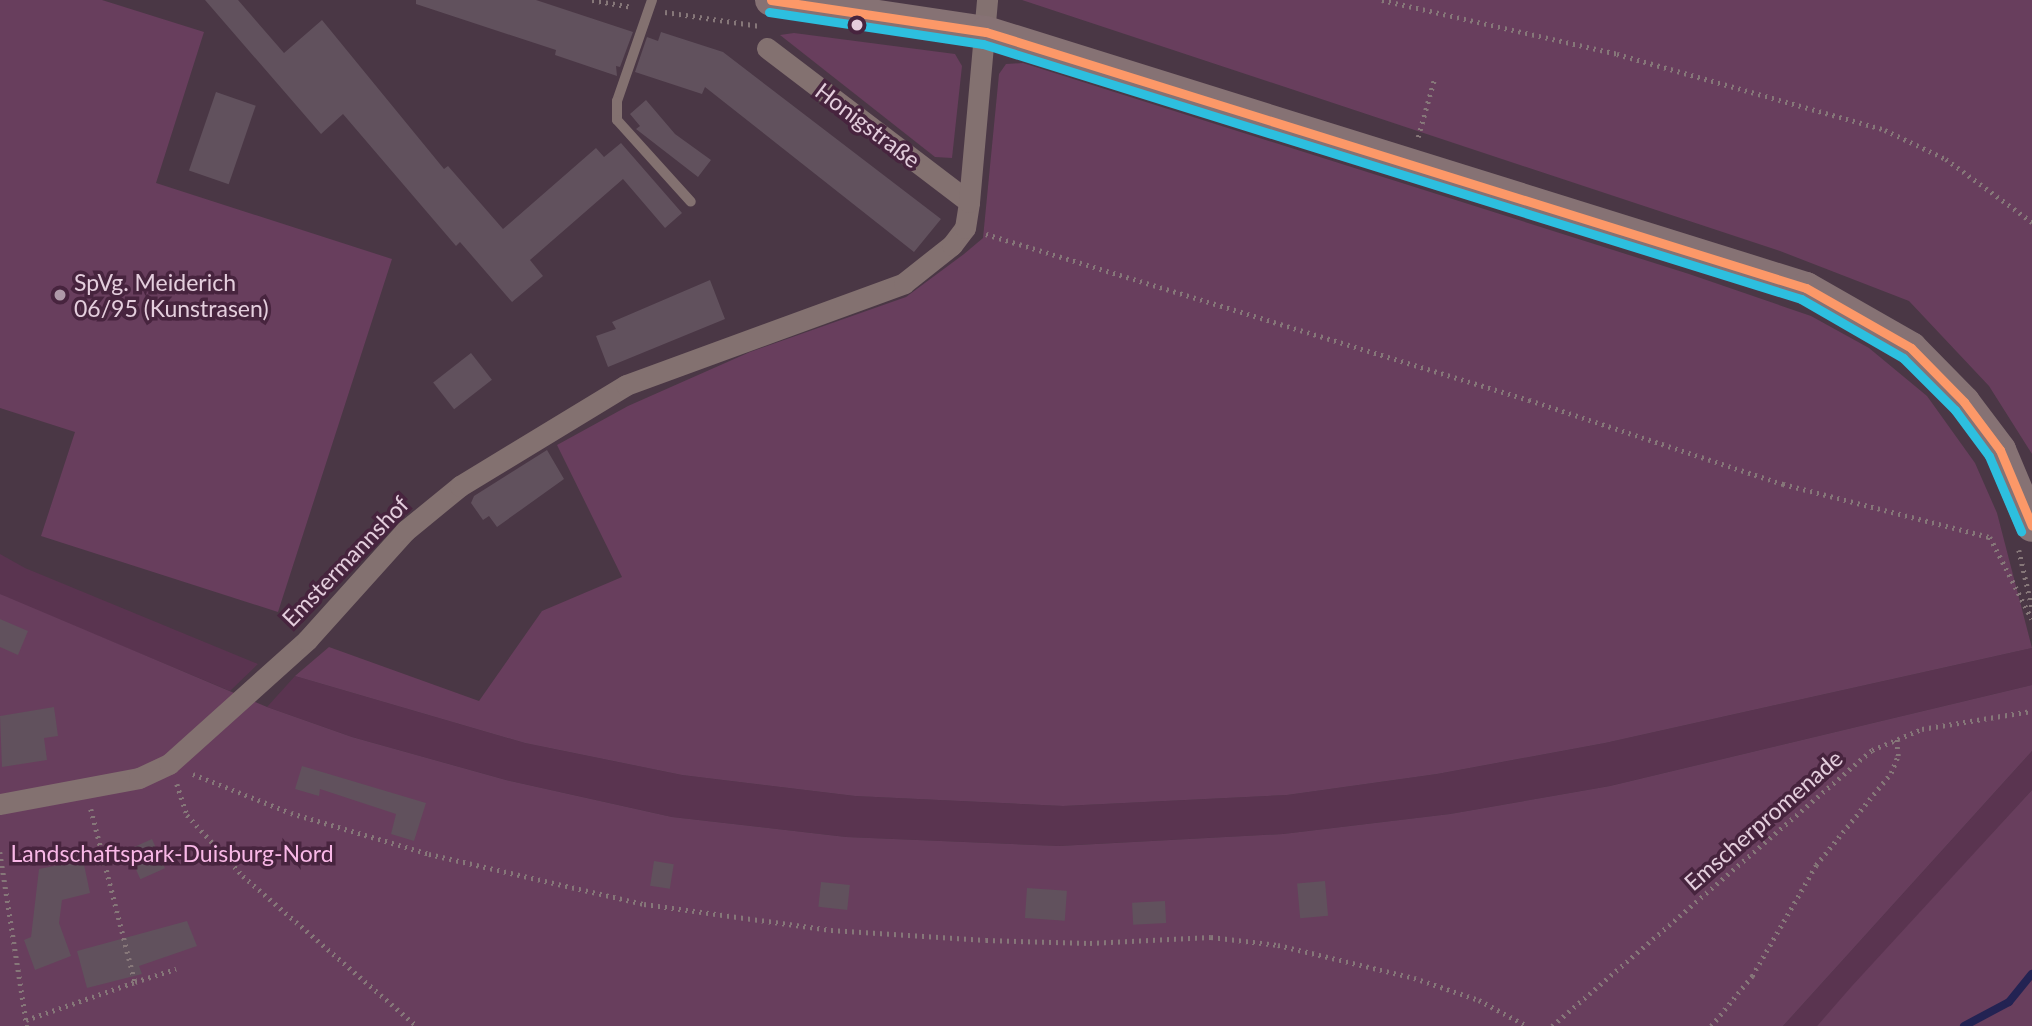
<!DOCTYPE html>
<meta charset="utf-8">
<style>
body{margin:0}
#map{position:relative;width:2032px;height:1026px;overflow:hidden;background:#4a3745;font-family:Lato,sans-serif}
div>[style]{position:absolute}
.built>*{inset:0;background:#5a3450}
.green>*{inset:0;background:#683e5d}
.stream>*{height:8px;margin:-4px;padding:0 4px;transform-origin:4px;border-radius:4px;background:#232353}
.building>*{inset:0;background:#61515d;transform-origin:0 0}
.path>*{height:4.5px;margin-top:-2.25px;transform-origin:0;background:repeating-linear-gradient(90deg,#867779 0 2px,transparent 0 7px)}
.service>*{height:10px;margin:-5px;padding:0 5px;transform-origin:5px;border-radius:5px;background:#837170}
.minor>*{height:21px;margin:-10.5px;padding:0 10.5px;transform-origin:10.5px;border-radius:10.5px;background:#837170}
.secondary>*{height:32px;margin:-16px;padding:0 16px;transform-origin:16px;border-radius:16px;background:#867274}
.bus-1>*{height:9px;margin:-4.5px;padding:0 4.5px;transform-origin:4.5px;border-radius:4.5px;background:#fc9868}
.bus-2>*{height:9px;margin:-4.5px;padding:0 4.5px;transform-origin:4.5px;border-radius:4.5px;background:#2dbfdf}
.dots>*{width:19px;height:19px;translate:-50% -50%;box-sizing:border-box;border:4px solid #47243e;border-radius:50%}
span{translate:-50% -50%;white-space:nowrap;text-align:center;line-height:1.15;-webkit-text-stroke:7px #47243e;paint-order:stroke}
.street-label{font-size:23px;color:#e4cedd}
.poi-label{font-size:23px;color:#e4cedd}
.left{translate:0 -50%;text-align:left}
.park-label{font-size:23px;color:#f9b8e7}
</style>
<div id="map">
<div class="built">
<div style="clip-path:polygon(0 554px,25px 568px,258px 664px,230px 691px,7px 598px,0 594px)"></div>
<div style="clip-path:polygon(2032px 648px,2032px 685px,1610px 786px,1450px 814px,1283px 834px,1058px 846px,846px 837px,672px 817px,506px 780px,352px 737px,267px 707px,295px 676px,525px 743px,682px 775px,855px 796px,1063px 806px,1287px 795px,1437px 774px,1605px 743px)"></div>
<div style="clip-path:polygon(2032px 751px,2032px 790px,1817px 1026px,1783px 1026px)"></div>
</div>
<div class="green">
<div style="clip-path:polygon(0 0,102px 0,204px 32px,156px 183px,392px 259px,278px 612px,41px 536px,75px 432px,0 408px)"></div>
<div style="clip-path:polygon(1022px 0,2032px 0,2032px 454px,1989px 386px,1909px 301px,1780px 251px)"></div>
<div style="clip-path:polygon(794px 33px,955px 54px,962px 66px,952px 158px,935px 157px,780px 35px)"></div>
<div style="clip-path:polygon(1023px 63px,1689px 274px,1811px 316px,1869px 348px,1927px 396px,1975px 463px,1997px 513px,2032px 648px,1605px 743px,1437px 774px,1287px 795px,1063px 806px,855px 796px,682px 775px,525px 743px,295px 676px,329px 647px,479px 701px,542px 611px,622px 577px,557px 445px,628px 406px,750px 352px,906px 297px,964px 254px,983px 238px,999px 74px,1006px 64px)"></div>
<div style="clip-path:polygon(0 594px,267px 707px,352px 737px,506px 780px,672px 817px,846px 837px,1059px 846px,1283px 834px,1450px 814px,1610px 786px,2032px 685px,2032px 751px,1783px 1026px,0 1026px)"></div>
<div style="clip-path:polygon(2032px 790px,2032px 1026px,1817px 1026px,1852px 986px)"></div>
</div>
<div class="stream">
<div style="left:1964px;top:1026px;width:51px;rotate:-28.1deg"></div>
<div style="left:2009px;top:1002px;width:36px;rotate:-51deg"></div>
</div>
<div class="building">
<div style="clip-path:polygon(205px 0,238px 0,284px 53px,322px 20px,444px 169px,448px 166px,503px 229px,596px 148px,604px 157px,621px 143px,682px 213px,665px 228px,623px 179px,530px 260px,543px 276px,512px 302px,460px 242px,456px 246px,343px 114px,321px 134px)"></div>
<div style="clip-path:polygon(416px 0,536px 0,633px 32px,620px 67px,616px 66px,617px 76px,555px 55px,556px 50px,416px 4px)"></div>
<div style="clip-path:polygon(661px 32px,723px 52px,941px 219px,914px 252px,705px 87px,702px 94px,635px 72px,647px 37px,658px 41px)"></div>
<div style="left:216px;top:92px;width:42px;height:83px;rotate:19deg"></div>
<div style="clip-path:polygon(646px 100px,675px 134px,711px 160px,698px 177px,636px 129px,640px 126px,630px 114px)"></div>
<div style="clip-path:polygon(710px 280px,725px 319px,608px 367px,596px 336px,616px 329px,612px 322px)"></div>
<div style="left:471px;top:353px;width:34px;height:48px;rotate:52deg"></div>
<div style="clip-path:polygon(547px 450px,564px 479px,497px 527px,489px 516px,483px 520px,471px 503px,474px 496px)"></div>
<div style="clip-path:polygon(0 619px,28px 631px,18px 655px,0 647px)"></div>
<div style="clip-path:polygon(54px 707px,58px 736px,44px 738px,47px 760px,2px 767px,0 716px)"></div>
<div style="clip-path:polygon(302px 766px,426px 803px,414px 841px,391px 834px,396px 814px,320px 789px,319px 796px,295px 789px)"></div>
<div style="left:152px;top:839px;width:32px;height:27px;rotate:66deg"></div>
<div style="clip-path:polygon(83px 860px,90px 893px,62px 900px,59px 923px,71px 956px,35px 970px,24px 940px,31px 937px,39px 869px)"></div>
<div style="left:654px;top:861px;width:20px;height:25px;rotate:9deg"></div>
<div style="left:1325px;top:881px;width:35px;height:28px;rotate:85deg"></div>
<div style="left:821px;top:882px;width:29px;height:25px;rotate:6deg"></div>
<div style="left:1027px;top:888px;width:40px;height:30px;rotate:4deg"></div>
<div style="left:1165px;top:901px;width:22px;height:33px;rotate:87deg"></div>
<div style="clip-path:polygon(187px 921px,197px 946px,139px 966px,142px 974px,87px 988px,77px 951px)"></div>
</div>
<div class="path">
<div style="left:592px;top:0;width:41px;rotate:9.9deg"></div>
<div style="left:1382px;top:0;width:241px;rotate:12.9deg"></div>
<div style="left:1617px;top:54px;width:279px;rotate:15.8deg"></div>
<div style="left:1885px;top:130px;width:68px;rotate:25.4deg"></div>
<div style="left:1946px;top:159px;width:107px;rotate:36.2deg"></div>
<div style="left:665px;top:12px;width:96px;rotate:8.4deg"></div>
<div style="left:1418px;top:137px;width:59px;rotate:-74.3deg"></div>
<div style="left:986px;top:234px;width:568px;rotate:17deg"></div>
<div style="left:1529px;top:400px;width:268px;rotate:18.3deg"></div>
<div style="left:1783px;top:484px;width:214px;rotate:14.4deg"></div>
<div style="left:1990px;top:537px;width:92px;rotate:62.9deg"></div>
<div style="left:2019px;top:550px;width:58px;rotate:77.2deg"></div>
<div style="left:193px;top:774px;width:105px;rotate:21.7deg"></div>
<div style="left:291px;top:813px;width:144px;rotate:16.5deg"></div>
<div style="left:429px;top:854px;width:221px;rotate:13.1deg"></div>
<div style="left:644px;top:904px;width:189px;rotate:7.9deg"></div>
<div style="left:831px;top:930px;width:155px;rotate:3.7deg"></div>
<div style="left:986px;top:940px;width:104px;rotate:1.7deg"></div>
<div style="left:1090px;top:943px;width:121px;rotate:-2.8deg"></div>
<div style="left:1211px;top:937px;width:67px;rotate:6.8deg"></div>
<div style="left:1278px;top:945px;width:140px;rotate:13.6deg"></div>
<div style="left:1414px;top:978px;width:69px;rotate:18.7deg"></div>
<div style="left:1479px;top:1000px;width:55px;rotate:28.4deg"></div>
<div style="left:177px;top:784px;width:33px;rotate:72deg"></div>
<div style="left:187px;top:815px;width:83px;rotate:47.4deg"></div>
<div style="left:243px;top:876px;width:230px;rotate:40.8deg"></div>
<div style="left:91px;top:809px;width:179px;rotate:75.7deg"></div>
<div style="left:135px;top:982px;width:43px;rotate:-17.6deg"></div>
<div style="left:0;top:852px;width:176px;rotate:81.2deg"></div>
<div style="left:26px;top:1020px;width:115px;rotate:-19.2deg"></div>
<div style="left:1552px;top:1026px;width:423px;rotate:-40.8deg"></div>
<div style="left:1872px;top:750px;width:54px;rotate:-22.8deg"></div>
<div style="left:1922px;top:729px;width:111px;rotate:-9.3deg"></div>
<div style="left:1711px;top:1026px;width:65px;rotate:-50.6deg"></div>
<div style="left:1752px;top:976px;width:128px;rotate:-60deg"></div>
<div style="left:1816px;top:865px;width:119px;rotate:-50.8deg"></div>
<div style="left:1891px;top:773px;width:18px;rotate:-68deg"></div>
<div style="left:1898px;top:756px;width:18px;rotate:-96deg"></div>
</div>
<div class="service">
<div style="left:652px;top:0;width:107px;rotate:109.1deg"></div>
<div style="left:617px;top:101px;width:19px;rotate:90deg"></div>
<div style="left:617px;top:120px;width:110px;rotate:47.9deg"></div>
</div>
<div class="minor">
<div style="left:767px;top:48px;width:254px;rotate:37.3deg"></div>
<div style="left:0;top:804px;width:141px;rotate:-10.6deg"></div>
<div style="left:139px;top:778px;width:33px;rotate:-25deg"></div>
<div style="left:169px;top:764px;width:186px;rotate:-41.9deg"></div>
<div style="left:307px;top:640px;width:147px;rotate:-48deg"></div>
<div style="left:405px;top:531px;width:71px;rotate:-39.3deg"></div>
<div style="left:460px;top:486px;width:194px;rotate:-31.3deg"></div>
<div style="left:626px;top:385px;width:296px;rotate:-20.1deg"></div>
<div style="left:904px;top:283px;width:61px;rotate:-38.4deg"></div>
<div style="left:952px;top:245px;width:21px;rotate:-53deg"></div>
<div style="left:965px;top:228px;width:26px;rotate:-81deg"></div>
<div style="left:969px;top:202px;width:203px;rotate:-84.9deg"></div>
</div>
<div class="secondary">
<div style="left:771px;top:0;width:217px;rotate:8.5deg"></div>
<div style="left:986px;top:32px;width:859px;rotate:17.34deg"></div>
<div style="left:1806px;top:288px;width:121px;rotate:29.7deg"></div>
<div style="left:1911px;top:348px;width:76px;rotate:45.5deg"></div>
<div style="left:1964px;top:402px;width:60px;rotate:53.1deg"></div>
<div style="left:2000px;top:450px;width:82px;rotate:67.2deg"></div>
</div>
<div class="bus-1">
<div style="left:771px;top:0;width:217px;rotate:8.5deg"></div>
<div style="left:986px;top:32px;width:859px;rotate:17.34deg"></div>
<div style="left:1806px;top:288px;width:121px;rotate:29.7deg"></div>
<div style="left:1911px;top:348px;width:76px;rotate:45.5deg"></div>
<div style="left:1964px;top:402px;width:60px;rotate:53.1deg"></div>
<div style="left:2000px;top:450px;width:82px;rotate:67.2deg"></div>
</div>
<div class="bus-2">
<div style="left:769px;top:12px;width:216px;rotate:8.5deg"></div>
<div style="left:983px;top:44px;width:857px;rotate:17.31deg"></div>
<div style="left:1801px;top:299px;width:118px;rotate:30deg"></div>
<div style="left:1903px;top:358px;width:74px;rotate:45deg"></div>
<div style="left:1955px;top:410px;width:57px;rotate:53.5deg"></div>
<div style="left:1989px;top:456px;width:82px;rotate:66.9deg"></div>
</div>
<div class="dots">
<div style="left:857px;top:25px;background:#e4cedd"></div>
<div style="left:60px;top:295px;background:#ae99a8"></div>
</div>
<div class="street-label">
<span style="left:868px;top:125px;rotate:37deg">Honigstraße</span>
<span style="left:345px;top:561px;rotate:-46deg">Emstermannshof</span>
<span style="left:1763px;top:820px;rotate:-41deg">Emscherpromenade</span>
</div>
<div class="poi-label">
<span class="left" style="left:74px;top:295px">SpVg. Meiderich<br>06/95 (Kunstrasen)</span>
</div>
<div class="park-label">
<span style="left:172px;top:853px">Landschaftspark-Duisburg-Nord</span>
</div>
</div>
